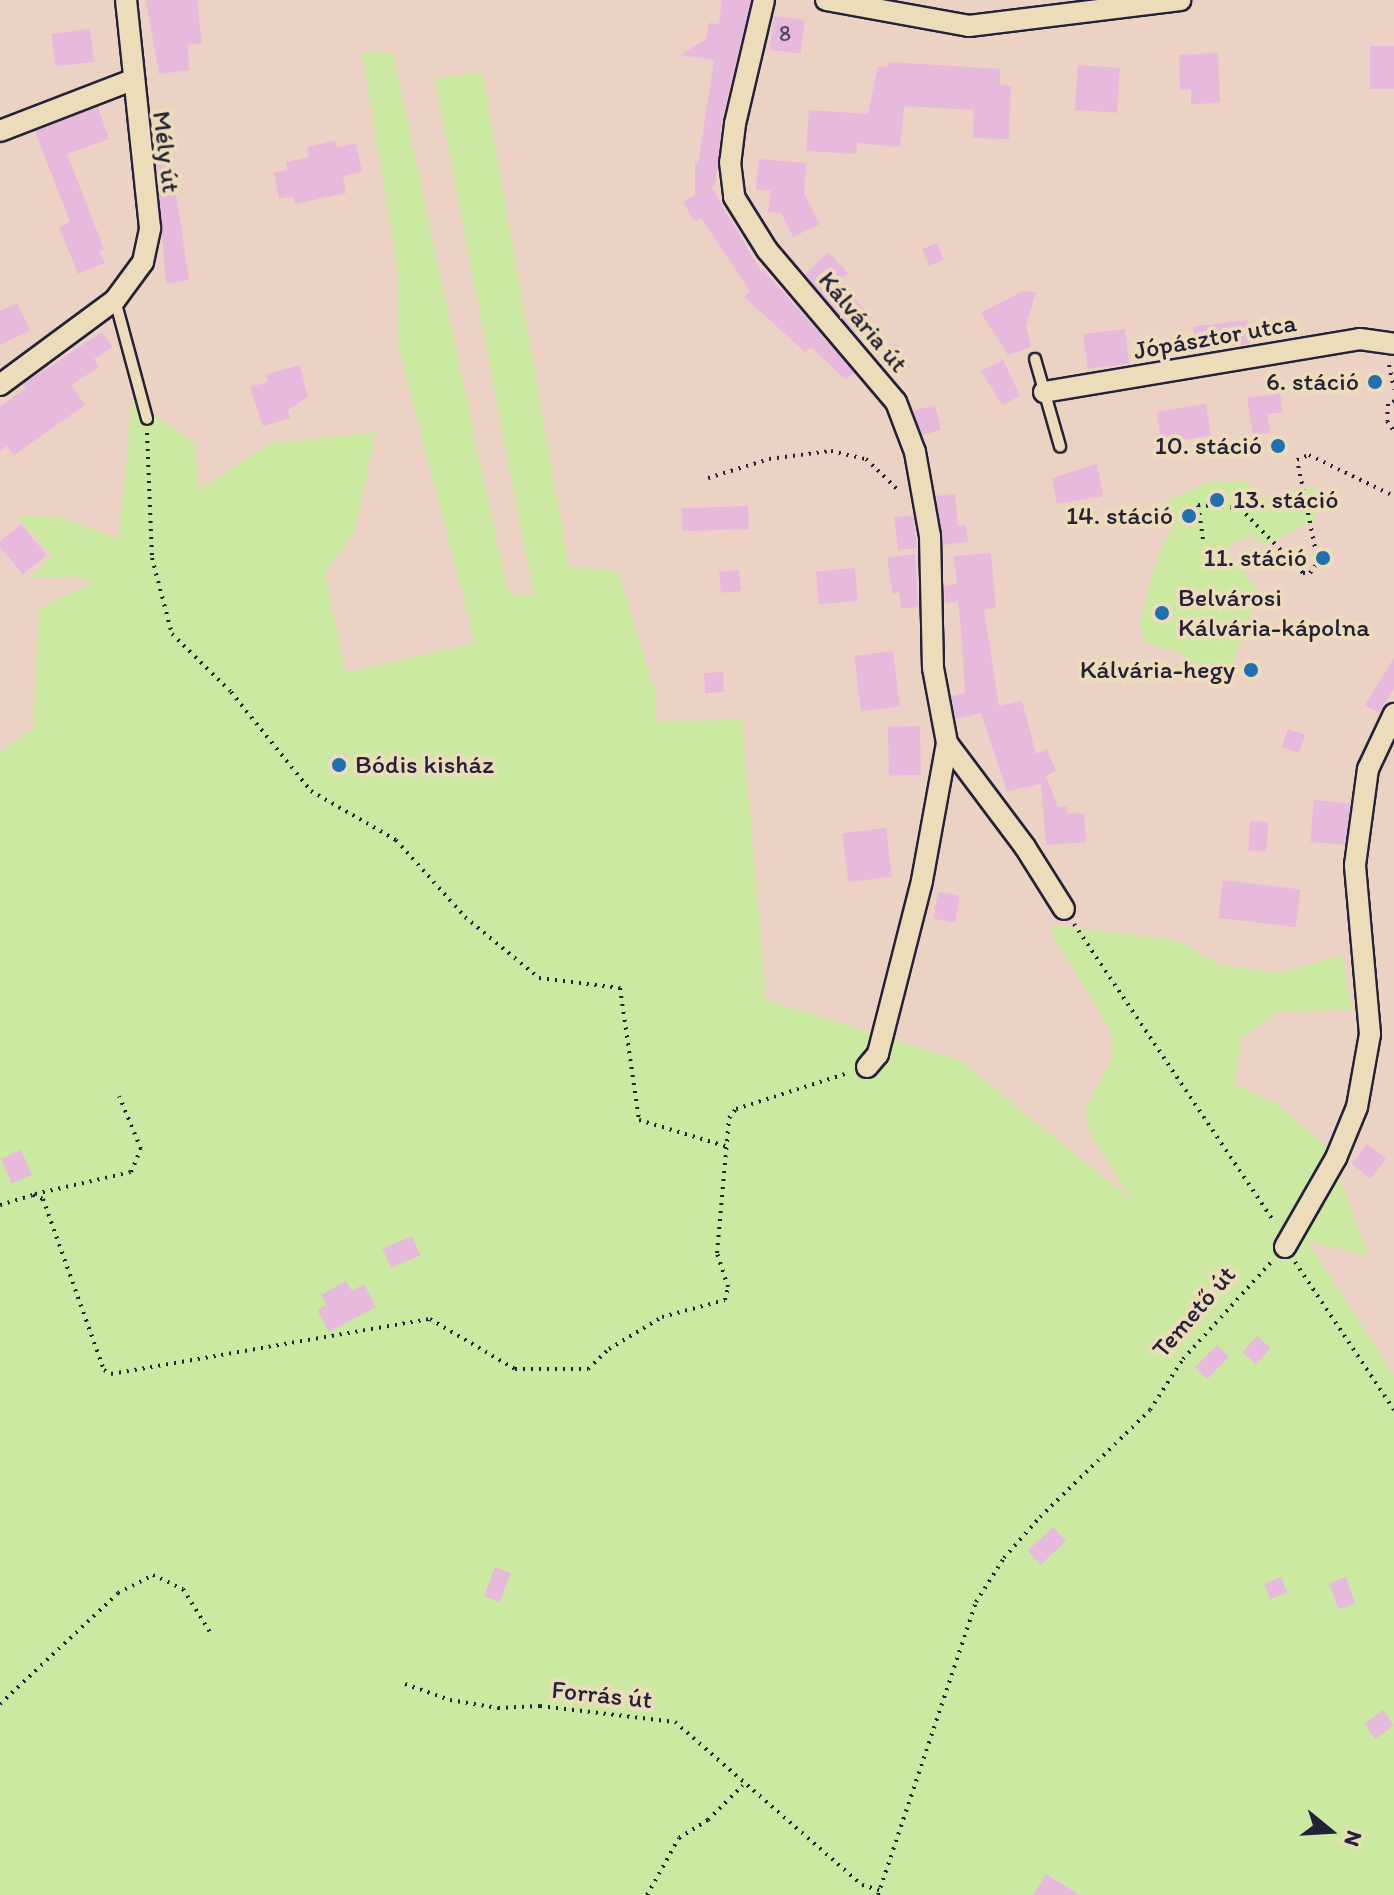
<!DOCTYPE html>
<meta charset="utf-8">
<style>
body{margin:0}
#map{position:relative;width:1394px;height:1895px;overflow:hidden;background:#ebd2c4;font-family:Itim,sans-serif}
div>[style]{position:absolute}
.green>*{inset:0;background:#cbe9a1}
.building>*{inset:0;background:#e7b9dc;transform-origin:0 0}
.path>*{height:4px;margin-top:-2px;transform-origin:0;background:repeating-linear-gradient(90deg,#22223b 0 2px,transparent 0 8px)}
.roads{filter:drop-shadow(2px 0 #22223b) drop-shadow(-2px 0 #22223b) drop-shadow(0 2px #22223b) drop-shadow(0 -2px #22223b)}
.service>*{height:10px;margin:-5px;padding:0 5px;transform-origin:5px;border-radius:5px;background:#eddcb9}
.minor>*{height:20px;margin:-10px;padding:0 10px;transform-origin:10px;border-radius:10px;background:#eddcb9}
.dots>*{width:22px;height:22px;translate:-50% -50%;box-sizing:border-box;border:4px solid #eddcb9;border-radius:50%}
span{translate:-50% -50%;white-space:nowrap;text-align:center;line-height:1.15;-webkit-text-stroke:8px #eddcb9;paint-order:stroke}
.number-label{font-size:22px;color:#534863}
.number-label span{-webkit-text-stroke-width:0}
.street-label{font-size:26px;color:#22223b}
.poi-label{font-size:26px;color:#22223b}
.right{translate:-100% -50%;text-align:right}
.left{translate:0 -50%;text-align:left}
.north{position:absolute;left:1290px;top:1791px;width:80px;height:80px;-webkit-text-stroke:6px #eddcb9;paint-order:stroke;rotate:108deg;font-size:22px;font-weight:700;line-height:32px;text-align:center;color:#22223b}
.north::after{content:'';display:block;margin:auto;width:28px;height:36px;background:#22223b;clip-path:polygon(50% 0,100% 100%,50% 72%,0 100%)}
</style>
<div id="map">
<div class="green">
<div style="clip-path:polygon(362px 51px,393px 54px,508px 593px,534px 597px,435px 79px,482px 71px,569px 567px,618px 571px,656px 695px,656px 721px,742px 720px,766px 1000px,959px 1060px,1132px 1200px,1089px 1132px,1085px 1111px,1113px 1056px,1111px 1031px,1050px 931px,1054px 925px,1179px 941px,1220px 965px,1280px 973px,1342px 955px,1352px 1010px,1280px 1011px,1242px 1037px,1234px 1084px,1274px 1102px,1328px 1148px,1369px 1256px,1307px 1241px,1394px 1375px,1394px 1895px,0 1895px,0 753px,33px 727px,39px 609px,91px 583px,83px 578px,30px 578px,53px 556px,17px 516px,60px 517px,119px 539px,132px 400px,193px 442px,199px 489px,272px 443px,376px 432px,354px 533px,325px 572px,345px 673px,475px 643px,398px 345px,398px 272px)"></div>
<div style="clip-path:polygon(1209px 482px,1247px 482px,1274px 507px,1292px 487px,1317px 488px,1316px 519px,1264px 546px,1252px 534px,1224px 549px,1259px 592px,1225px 683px,1181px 653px,1145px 643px,1140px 624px,1155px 564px,1171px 528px,1162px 503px)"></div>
</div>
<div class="building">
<div style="clip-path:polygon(146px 0,197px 0,202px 43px,187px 45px,190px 70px,159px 74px)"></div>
<div style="clip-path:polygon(722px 0,751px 0,722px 121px,715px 186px,711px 186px,762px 273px,762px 268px,854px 372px,846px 380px,811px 347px,805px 352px,744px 297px,750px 291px,701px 218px,694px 221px,683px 202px,695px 195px,695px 160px,698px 165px,714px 60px,680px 55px,706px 39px,709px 23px,719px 24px)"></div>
<div style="left:774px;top:16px;width:31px;height:34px;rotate:7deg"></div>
<div style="left:90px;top:29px;width:33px;height:39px;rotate:83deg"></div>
<div style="left:1370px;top:46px;width:24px;height:43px"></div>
<div style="clip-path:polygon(1218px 53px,1220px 103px,1191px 104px,1191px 89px,1180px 90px,1179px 55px)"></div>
<div style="clip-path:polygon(889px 62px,1000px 69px,1000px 85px,1011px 86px,1009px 139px,973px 138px,974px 110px,904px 106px,900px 147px,857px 143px,856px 154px,806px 151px,809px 110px,868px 114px,878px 66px,888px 67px)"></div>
<div style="left:1078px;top:65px;width:42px;height:45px;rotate:4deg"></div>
<div style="clip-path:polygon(98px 107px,109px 139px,67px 154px,104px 249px,99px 251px,105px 263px,78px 274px,59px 227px,70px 222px,35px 131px)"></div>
<div style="clip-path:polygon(335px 141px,336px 147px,356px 143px,362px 172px,343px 176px,346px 193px,295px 204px,293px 196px,279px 199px,274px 173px,287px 170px,286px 162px,309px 157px,307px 147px)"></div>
<div style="clip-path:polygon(759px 159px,806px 163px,804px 193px,820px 224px,793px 237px,781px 213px,768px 212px,771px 191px,756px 189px)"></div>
<div style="clip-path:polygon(171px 161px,189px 280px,166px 284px,156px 163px)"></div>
<div style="left:937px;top:243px;width:18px;height:16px;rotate:68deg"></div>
<div style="clip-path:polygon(828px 252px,848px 273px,841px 280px,871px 319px,854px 333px,805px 275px)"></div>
<div style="clip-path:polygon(1023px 291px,1036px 292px,1026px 326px,1031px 347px,1008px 355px,981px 313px)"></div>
<div style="clip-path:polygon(17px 303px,30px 330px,0 345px,0 311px)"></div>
<div style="left:1247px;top:320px;width:24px;height:54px;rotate:83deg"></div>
<div style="left:1125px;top:329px;width:35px;height:42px;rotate:83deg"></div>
<div style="clip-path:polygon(102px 332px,112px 347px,94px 359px,99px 367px,71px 385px,85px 405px,14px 455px,7px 446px,0 452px,0 407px,26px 388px,23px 384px)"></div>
<div style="clip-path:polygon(897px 343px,910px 367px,897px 377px,881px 355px)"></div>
<div style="clip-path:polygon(1003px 360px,1020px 396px,1002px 405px,981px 371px)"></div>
<div style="clip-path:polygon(300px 365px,308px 397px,288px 410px,290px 418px,263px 426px,250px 387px,268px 382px,266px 374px)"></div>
<div style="clip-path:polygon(1280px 393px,1283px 412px,1267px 414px,1270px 433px,1253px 435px,1247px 398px)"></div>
<div style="left:1206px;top:404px;width:32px;height:50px;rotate:81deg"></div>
<div style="clip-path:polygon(935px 405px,941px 430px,922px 435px,913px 411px)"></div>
<div style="clip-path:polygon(1097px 464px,1103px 496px,1057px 504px,1052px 478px)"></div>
<div style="clip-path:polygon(955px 494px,958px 526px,966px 525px,968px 542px,943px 545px,936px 496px)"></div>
<div style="left:748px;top:506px;width:23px;height:66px;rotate:88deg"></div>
<div style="left:913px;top:515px;width:33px;height:19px;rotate:83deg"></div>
<div style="left:21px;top:524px;width:40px;height:31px;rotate:50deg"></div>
<div style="clip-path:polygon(991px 553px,996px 608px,984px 610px,999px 706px,1022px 701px,1036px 754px,1047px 749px,1056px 771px,1046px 776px,1058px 807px,1066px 806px,1067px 814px,1084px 813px,1086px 842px,1046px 845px,1041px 784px,1007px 791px,981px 713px,956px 719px,951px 696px,965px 693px,962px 640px,958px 602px,945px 603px,944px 586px,957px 584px,954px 556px)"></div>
<div style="clip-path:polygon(915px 554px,918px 607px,901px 609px,899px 592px,893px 594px,887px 558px)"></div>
<div style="left:855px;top:568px;width:33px;height:39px;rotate:85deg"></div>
<div style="left:739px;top:570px;width:21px;height:20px;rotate:85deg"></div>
<div style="left:893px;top:651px;width:56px;height:39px;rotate:83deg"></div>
<div style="clip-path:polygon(1394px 658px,1394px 689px,1379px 713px,1365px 705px)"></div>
<div style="left:723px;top:672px;width:20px;height:19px;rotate:87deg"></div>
<div style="left:920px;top:726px;width:49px;height:32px;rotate:89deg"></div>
<div style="left:1288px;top:729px;width:18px;height:19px;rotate:19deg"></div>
<div style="left:347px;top:754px;width:17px;height:19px;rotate:80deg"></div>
<div style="left:1314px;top:800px;width:36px;height:42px;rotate:5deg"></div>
<div style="left:1250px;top:821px;width:18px;height:29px;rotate:3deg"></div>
<div style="left:886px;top:828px;width:49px;height:44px;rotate:83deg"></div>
<div style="left:1223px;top:880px;width:78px;height:38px;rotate:7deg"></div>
<div style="left:938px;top:892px;width:22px;height:27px;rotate:10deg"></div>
<div style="left:1367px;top:1144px;width:24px;height:25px;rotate:38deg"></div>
<div style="left:21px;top:1150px;width:27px;height:22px;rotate:66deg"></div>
<div style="left:412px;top:1236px;width:21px;height:32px;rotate:67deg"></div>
<div style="clip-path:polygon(346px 1281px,352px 1291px,364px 1284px,376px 1307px,329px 1332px,317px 1310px,327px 1305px,321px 1295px)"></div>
<div style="left:1257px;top:1336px;width:18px;height:22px;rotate:41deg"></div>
<div style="left:1217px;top:1345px;width:17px;height:31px;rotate:45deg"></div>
<div style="left:1053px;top:1527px;width:19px;height:35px;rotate:47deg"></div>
<div style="left:495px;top:1567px;width:17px;height:31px;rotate:21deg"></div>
<div style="left:1281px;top:1577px;width:17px;height:18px;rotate:69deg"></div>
<div style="left:1346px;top:1577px;width:28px;height:18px;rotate:71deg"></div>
<div style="left:1383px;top:1710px;width:19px;height:23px;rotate:55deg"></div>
<div style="clip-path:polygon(1046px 1874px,1080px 1895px,1033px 1895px)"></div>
</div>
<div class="path">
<div style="left:1389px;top:365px;width:25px;rotate:78deg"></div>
<div style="left:1394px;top:401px;width:7px;rotate:153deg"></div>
<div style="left:1388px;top:404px;width:17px;rotate:93deg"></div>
<div style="left:1387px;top:421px;width:12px;rotate:55deg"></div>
<div style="left:147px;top:433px;width:125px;rotate:87.7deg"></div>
<div style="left:152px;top:558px;width:79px;rotate:75.3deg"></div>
<div style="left:172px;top:634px;width:83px;rotate:44.5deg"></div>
<div style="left:231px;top:692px;width:127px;rotate:51.1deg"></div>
<div style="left:311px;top:791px;width:98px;rotate:30deg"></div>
<div style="left:396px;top:840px;width:103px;rotate:48.1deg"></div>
<div style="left:465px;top:917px;width:96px;rotate:39.5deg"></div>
<div style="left:539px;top:978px;width:82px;rotate:7deg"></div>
<div style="left:620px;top:988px;width:133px;rotate:81.8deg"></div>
<div style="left:639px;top:1120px;width:90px;rotate:16.8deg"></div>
<div style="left:708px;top:478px;width:64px;rotate:-17.3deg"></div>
<div style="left:769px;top:459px;width:63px;rotate:-7.4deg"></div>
<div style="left:831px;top:451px;width:36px;rotate:13deg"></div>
<div style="left:866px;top:459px;width:46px;rotate:44.1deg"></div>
<div style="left:1203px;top:539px;width:34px;rotate:-98deg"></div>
<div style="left:1198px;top:505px;width:42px;rotate:4.1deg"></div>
<div style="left:1240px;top:508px;width:91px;rotate:45.9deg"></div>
<div style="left:1303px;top:573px;width:7px"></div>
<div style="left:1310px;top:573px;width:14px;rotate:-54deg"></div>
<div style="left:1318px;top:562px;width:104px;rotate:-101.6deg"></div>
<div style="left:1297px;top:460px;width:13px;rotate:-23deg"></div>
<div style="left:1309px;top:455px;width:94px;rotate:25.8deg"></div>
<div style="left:1074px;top:924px;width:359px;rotate:56.1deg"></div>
<div style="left:35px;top:1194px;width:98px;rotate:-12.9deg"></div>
<div style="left:131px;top:1172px;width:25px;rotate:-67deg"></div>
<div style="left:141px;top:1149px;width:57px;rotate:-112.5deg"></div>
<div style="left:0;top:1205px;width:34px;rotate:-17deg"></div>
<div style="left:33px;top:1195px;width:11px;rotate:22deg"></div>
<div style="left:43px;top:1199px;width:182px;rotate:70.4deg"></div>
<div style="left:104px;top:1370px;width:8px;rotate:30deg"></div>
<div style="left:111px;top:1374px;width:324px;rotate:-9.8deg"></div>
<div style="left:430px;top:1319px;width:99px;rotate:30.5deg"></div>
<div style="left:515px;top:1369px;width:73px"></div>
<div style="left:588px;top:1369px;width:29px;rotate:-44deg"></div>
<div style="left:609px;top:1349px;width:62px;rotate:-31.1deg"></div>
<div style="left:662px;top:1317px;width:65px;rotate:-15.1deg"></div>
<div style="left:725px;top:1300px;width:13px;rotate:-77deg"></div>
<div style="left:728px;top:1287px;width:36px;rotate:-108deg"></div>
<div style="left:717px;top:1253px;width:136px;rotate:-84.9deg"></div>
<div style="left:729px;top:1118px;width:11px;rotate:-52deg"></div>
<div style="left:736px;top:1109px;width:118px;rotate:-17.8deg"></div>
<div style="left:1295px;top:1262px;width:178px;rotate:56.2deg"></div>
<div style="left:405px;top:1684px;width:48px;rotate:19.6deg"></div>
<div style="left:450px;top:1700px;width:49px;rotate:9.5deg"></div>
<div style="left:498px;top:1708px;width:42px;rotate:-2.7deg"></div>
<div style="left:540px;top:1706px;width:136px;rotate:6.8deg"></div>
<div style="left:675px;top:1722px;width:248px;rotate:41.1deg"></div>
<div style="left:862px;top:1885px;width:18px;rotate:16deg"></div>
<div style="left:0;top:1704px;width:162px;rotate:-43.2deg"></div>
<div style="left:118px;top:1593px;width:39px;rotate:-27deg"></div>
<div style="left:153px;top:1575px;width:33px;rotate:25deg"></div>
<div style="left:183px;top:1589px;width:51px;rotate:57.9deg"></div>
<div style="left:647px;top:1895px;width:65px;rotate:-60.7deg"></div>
<div style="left:679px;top:1838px;width:34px;rotate:-32deg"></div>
<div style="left:708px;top:1820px;width:49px;rotate:-45deg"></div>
<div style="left:878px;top:1895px;width:309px;rotate:-71.5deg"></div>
<div style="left:976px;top:1602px;width:52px;rotate:-57.5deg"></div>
<div style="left:1004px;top:1558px;width:55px;rotate:-48.7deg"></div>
<div style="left:1040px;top:1517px;width:153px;rotate:-44.2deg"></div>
<div style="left:1150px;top:1410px;width:61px;rotate:-57.1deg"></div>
<div style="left:1183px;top:1359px;width:134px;rotate:-47.7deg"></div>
</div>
<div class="roads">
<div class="service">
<div style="left:115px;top:300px;width:123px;rotate:74.9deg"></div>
<div style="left:1035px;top:359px;width:91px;rotate:74deg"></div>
</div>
<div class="minor">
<div style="left:764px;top:0;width:127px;rotate:103.2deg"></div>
<div style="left:735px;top:124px;width:38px;rotate:97deg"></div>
<div style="left:730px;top:162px;width:35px;rotate:83deg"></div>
<div style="left:734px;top:197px;width:62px;rotate:58.1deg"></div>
<div style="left:767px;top:250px;width:199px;rotate:49.7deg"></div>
<div style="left:896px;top:402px;width:53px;rotate:69.2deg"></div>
<div style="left:915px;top:452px;width:85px;rotate:79.9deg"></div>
<div style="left:930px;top:536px;width:132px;rotate:88.7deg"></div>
<div style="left:933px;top:668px;width:76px;rotate:79.4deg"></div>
<div style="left:947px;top:743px;width:140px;rotate:100.3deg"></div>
<div style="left:922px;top:881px;width:179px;rotate:104.3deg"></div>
<div style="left:878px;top:1054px;width:17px;rotate:130deg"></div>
<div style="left:826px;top:0;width:145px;rotate:10.3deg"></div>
<div style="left:969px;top:26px;width:213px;rotate:-7deg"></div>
<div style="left:0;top:131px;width:142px;rotate:-21.1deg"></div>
<div style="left:0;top:385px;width:143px;rotate:-36.5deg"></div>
<div style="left:115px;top:300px;width:47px;rotate:-53.6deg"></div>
<div style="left:143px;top:262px;width:35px;rotate:-78deg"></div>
<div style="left:150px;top:228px;width:229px;rotate:-96deg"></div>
<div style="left:1044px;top:392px;width:320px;rotate:-9.5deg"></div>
<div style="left:1360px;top:339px;width:34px;rotate:8deg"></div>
<div style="left:947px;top:743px;width:130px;rotate:53.1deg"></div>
<div style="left:1025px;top:847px;width:73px;rotate:57.8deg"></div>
<div style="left:1285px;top:1247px;width:103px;rotate:-60.2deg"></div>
<div style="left:1336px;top:1158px;width:55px;rotate:-67.6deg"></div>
<div style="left:1357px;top:1107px;width:74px;rotate:-79.9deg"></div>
<div style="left:1370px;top:1034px;width:170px;rotate:-95.1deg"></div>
<div style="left:1355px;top:865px;width:97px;rotate:-82.3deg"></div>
<div style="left:1368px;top:769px;width:61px;rotate:-64.7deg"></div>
</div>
</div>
<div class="dots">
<div style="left:1375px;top:382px;background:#1f6fb2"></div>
<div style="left:1278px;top:446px;background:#1f6fb2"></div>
<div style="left:1217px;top:500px;background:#1f6fb2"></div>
<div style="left:1189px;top:516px;background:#1f6fb2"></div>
<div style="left:1323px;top:558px;background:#1f6fb2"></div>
<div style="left:1162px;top:613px;background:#1f6fb2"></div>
<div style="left:1251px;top:670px;background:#1f6fb2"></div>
<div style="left:339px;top:765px;background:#1f6fb2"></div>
</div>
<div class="number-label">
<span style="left:785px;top:34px">8</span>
</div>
<div class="street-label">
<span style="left:166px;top:152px;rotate:83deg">Mély út</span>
<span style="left:863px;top:322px;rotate:50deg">Kálvária út</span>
<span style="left:1215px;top:337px;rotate:-10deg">Jópásztor utca</span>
<span style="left:1194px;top:1312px;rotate:-49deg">Temető út</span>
<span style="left:602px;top:1695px;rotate:6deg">Forrás út</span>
</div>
<div class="poi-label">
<span class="right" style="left:1359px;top:382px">6. stáció</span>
<span class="right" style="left:1262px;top:446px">10. stáció</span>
<span class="left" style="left:1233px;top:500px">13. stáció</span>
<span class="right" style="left:1173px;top:516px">14. stáció</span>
<span class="right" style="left:1307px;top:558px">11. stáció</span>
<span class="left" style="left:1178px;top:613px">Belvárosi<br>Kálvária-kápolna</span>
<span class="right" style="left:1235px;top:670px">Kálvária-hegy</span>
<span class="left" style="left:355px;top:765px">Bódis kisház</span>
</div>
<div class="north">N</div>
</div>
